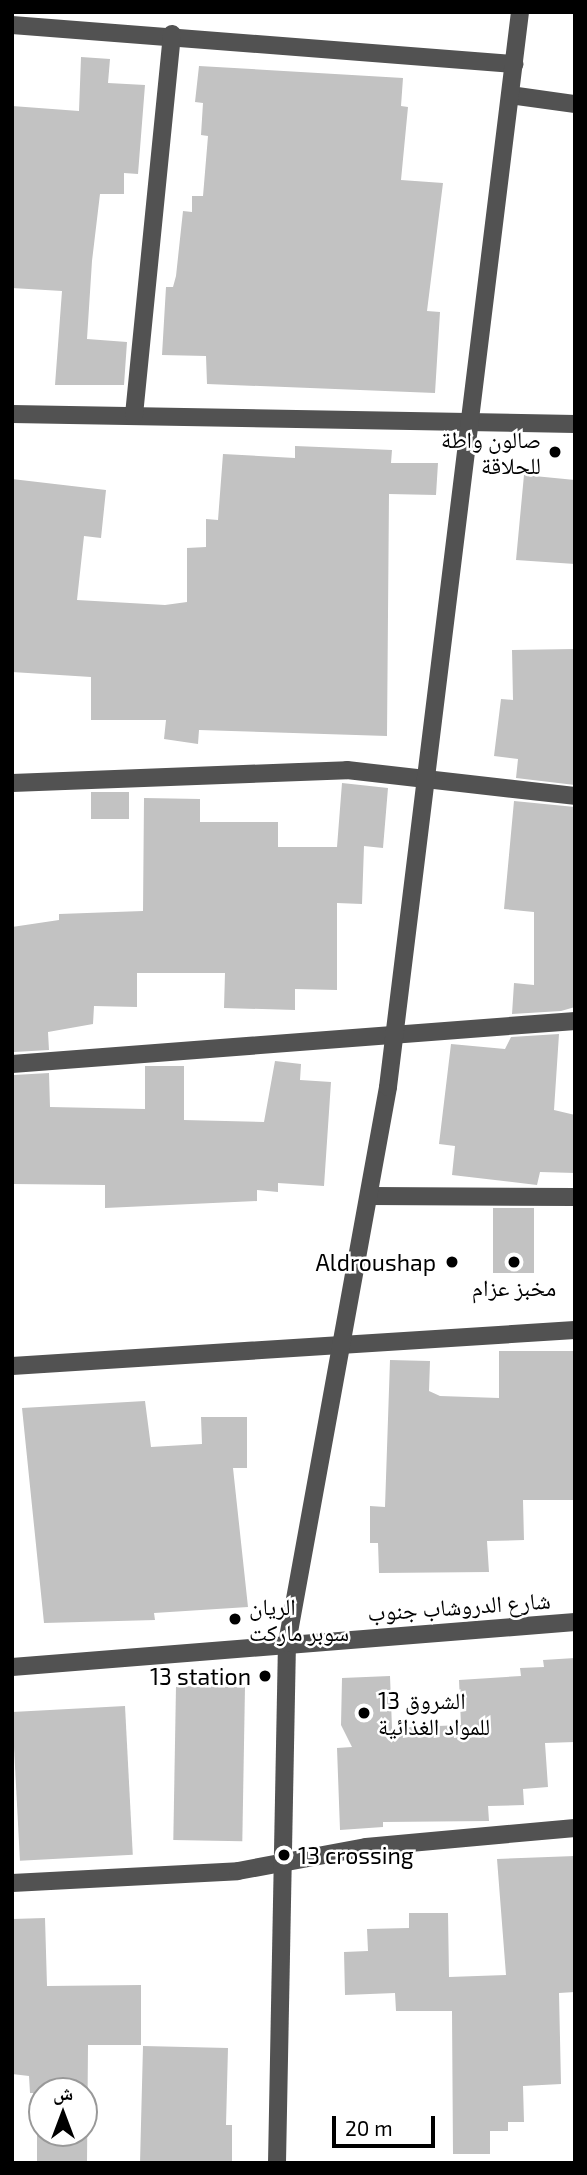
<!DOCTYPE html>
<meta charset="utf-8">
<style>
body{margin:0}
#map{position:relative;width:587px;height:2175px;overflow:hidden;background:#fff;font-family:"Exo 2","Noto Naskh Arabic",sans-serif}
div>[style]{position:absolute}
.building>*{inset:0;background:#c2c2c2;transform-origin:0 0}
.minor>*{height:18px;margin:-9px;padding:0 9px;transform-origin:9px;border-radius:9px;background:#525252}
.dots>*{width:19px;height:19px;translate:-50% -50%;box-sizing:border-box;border:4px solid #fff;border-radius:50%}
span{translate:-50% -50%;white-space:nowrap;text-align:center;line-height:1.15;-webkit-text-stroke:5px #fff;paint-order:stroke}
.poi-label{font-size:23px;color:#000}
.right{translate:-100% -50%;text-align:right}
.left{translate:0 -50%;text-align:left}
.street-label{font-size:23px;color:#000}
.frame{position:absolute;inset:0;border:14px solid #000;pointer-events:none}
.north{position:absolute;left:28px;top:2077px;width:70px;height:70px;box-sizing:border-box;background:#fff;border:2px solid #999;border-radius:50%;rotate:0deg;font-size:19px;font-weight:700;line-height:28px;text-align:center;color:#000}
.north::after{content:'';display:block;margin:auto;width:24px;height:32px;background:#000;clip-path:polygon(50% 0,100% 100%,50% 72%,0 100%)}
.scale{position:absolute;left:332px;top:2116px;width:103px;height:32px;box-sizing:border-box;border:4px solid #000;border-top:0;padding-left:9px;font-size:21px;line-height:24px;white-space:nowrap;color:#000;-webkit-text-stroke:5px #fff;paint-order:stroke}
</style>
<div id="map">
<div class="building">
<div style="clip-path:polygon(81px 57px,110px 59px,108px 83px,145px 85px,138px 174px,124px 173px,124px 194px,100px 194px,92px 261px,87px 339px,127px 342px,124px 385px,55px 385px,62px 291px,12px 288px,12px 106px,79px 111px)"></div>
<div style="clip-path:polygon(199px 66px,403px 78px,401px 106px,408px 107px,401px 180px,443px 183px,427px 311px,440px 312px,435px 393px,207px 384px,206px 356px,162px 355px,166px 287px,173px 287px,176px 276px,183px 211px,192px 212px,192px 196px,203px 196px,208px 136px,201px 135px,203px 103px,195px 102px)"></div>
<div style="clip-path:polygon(295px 446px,392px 450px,391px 463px,438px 463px,436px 495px,389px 494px,387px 736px,199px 730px,198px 744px,164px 739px,166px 720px,91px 720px,91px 677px,12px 672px,12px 479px,106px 490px,101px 538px,84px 536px,77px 600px,165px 605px,187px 602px,187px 548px,206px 547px,206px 519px,218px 520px,223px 454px,295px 458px)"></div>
<div style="clip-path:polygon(524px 475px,575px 480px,575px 564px,516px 560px)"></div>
<div style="clip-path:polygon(575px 649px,575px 785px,516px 778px,518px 759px,494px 756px,501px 699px,513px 700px,512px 650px)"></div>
<div style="clip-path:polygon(342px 783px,388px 788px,383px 848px,364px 846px,362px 904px,337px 903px,337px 990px,295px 989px,295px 1010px,224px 1008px,225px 973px,137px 973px,137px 1007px,94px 1006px,93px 1024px,48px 1032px,49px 1050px,14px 1052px,12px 927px,59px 920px,59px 914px,143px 911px,144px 798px,200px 799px,200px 822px,278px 822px,278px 847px,337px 847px)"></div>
<div style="left:129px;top:792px;width:27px;height:38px;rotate:90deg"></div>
<div style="clip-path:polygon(514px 801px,575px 807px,575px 1007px,561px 1011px,512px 1014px,514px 983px,534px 985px,534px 912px,504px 909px)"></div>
<div style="clip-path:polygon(559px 1034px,554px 1110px,575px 1115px,575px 1173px,540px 1172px,537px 1185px,452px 1175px,455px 1146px,439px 1144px,451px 1044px,505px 1049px,511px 1037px)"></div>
<div style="clip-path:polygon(275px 1061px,301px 1064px,300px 1080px,331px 1082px,324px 1186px,278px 1183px,278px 1192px,257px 1190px,257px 1201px,105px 1208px,105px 1185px,12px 1184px,14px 1075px,49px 1073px,50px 1107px,145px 1109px,145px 1066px,184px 1066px,184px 1120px,264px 1122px)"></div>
<div style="left:493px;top:1208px;width:41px;height:65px"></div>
<div style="clip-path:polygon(499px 1351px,575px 1351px,575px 1500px,523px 1500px,524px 1540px,487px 1541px,489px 1572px,379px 1573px,378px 1543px,370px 1543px,370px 1506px,385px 1507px,390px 1360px,430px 1361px,429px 1391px,440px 1396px,499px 1398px)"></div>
<div style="clip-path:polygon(145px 1401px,151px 1447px,202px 1444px,201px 1417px,247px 1417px,247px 1468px,233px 1468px,248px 1607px,154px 1613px,155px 1620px,44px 1623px,22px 1408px)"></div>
<div style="clip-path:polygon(575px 1658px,575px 1742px,545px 1743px,548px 1787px,523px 1789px,524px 1805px,488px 1806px,489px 1821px,383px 1822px,383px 1827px,340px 1830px,337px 1748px,352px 1747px,341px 1725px,342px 1678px,390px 1676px,392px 1728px,461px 1725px,459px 1680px,521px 1676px,520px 1668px,544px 1667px,543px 1660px)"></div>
<div style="left:176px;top:1686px;width:69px;height:154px;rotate:1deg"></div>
<div style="left:125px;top:1706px;width:149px;height:113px;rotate:87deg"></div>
<div style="clip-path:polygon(575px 1856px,575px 1992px,559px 1993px,561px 2084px,523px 2086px,524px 2122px,508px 2122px,508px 2131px,490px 2131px,490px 2154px,453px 2154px,452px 2011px,396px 2011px,395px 1993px,345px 1995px,344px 1952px,368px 1951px,367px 1929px,409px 1928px,409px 1913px,448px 1913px,449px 1977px,506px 1975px,497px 1859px)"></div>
<div style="clip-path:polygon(evenodd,45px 1918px,47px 1986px,141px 1985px,141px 2045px,88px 2045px,87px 2163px,37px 2163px,37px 2093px,30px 2093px,29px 2076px,12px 2074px,12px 1919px,45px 1918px,42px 2091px,84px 2091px,84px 2133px,42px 2133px,42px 2091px)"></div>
<div style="clip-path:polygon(143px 2046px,228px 2048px,226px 2125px,232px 2125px,232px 2163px,140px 2163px)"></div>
</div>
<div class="minor">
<div style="left:12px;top:25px;width:504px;rotate:4.44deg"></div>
<div style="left:510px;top:95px;width:66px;rotate:7.9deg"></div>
<div style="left:12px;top:414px;width:563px;rotate:1.02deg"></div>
<div style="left:134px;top:415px;width:383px;rotate:-84.3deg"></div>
<div style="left:12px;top:783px;width:335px;rotate:-2.2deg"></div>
<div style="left:347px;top:770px;width:229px;rotate:6.5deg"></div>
<div style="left:12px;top:1064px;width:565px;rotate:-4.37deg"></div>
<div style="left:371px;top:1196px;width:204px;rotate:0.3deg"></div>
<div style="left:12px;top:1366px;width:564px;rotate:-3.66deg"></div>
<div style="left:12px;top:1667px;width:565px;rotate:-4.57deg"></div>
<div style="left:12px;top:1883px;width:226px;rotate:-3deg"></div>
<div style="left:238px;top:1871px;width:130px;rotate:-10.6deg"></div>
<div style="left:366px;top:1847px;width:210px;rotate:-5.2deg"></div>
<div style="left:277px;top:2163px;width:520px;rotate:-88.9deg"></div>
<div style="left:287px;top:1643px;width:565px;rotate:-79.7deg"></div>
<div style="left:388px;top:1087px;width:1083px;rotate:-83deg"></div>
</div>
<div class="dots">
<div style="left:555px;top:452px;background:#000"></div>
<div style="left:452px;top:1262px;background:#000"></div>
<div style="left:514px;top:1262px;background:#000"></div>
<div style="left:235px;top:1619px;background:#000"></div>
<div style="left:265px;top:1676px;background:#000"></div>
<div style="left:364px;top:1713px;background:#000"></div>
<div style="left:284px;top:1855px;background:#000"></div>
</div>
<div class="poi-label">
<span class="right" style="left:541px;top:452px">صالون واطة<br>للحلاقة</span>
<span class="right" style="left:436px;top:1262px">Aldroushap</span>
<span style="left:514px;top:1287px">مخبز عزام</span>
<span class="left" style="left:249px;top:1619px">الريان<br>سوبر ماركت</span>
<span class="right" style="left:251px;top:1676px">13 station</span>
<span class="left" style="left:378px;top:1713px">الشروق 13<br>للمواد الغذائية</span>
<span class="left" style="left:298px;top:1855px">13 crossing</span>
</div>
<div class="street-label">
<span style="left:459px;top:1606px;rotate:-4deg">شارع الدروشاب جنوب</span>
</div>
<div class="frame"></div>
<div class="north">ش</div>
<div class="scale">20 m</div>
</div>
